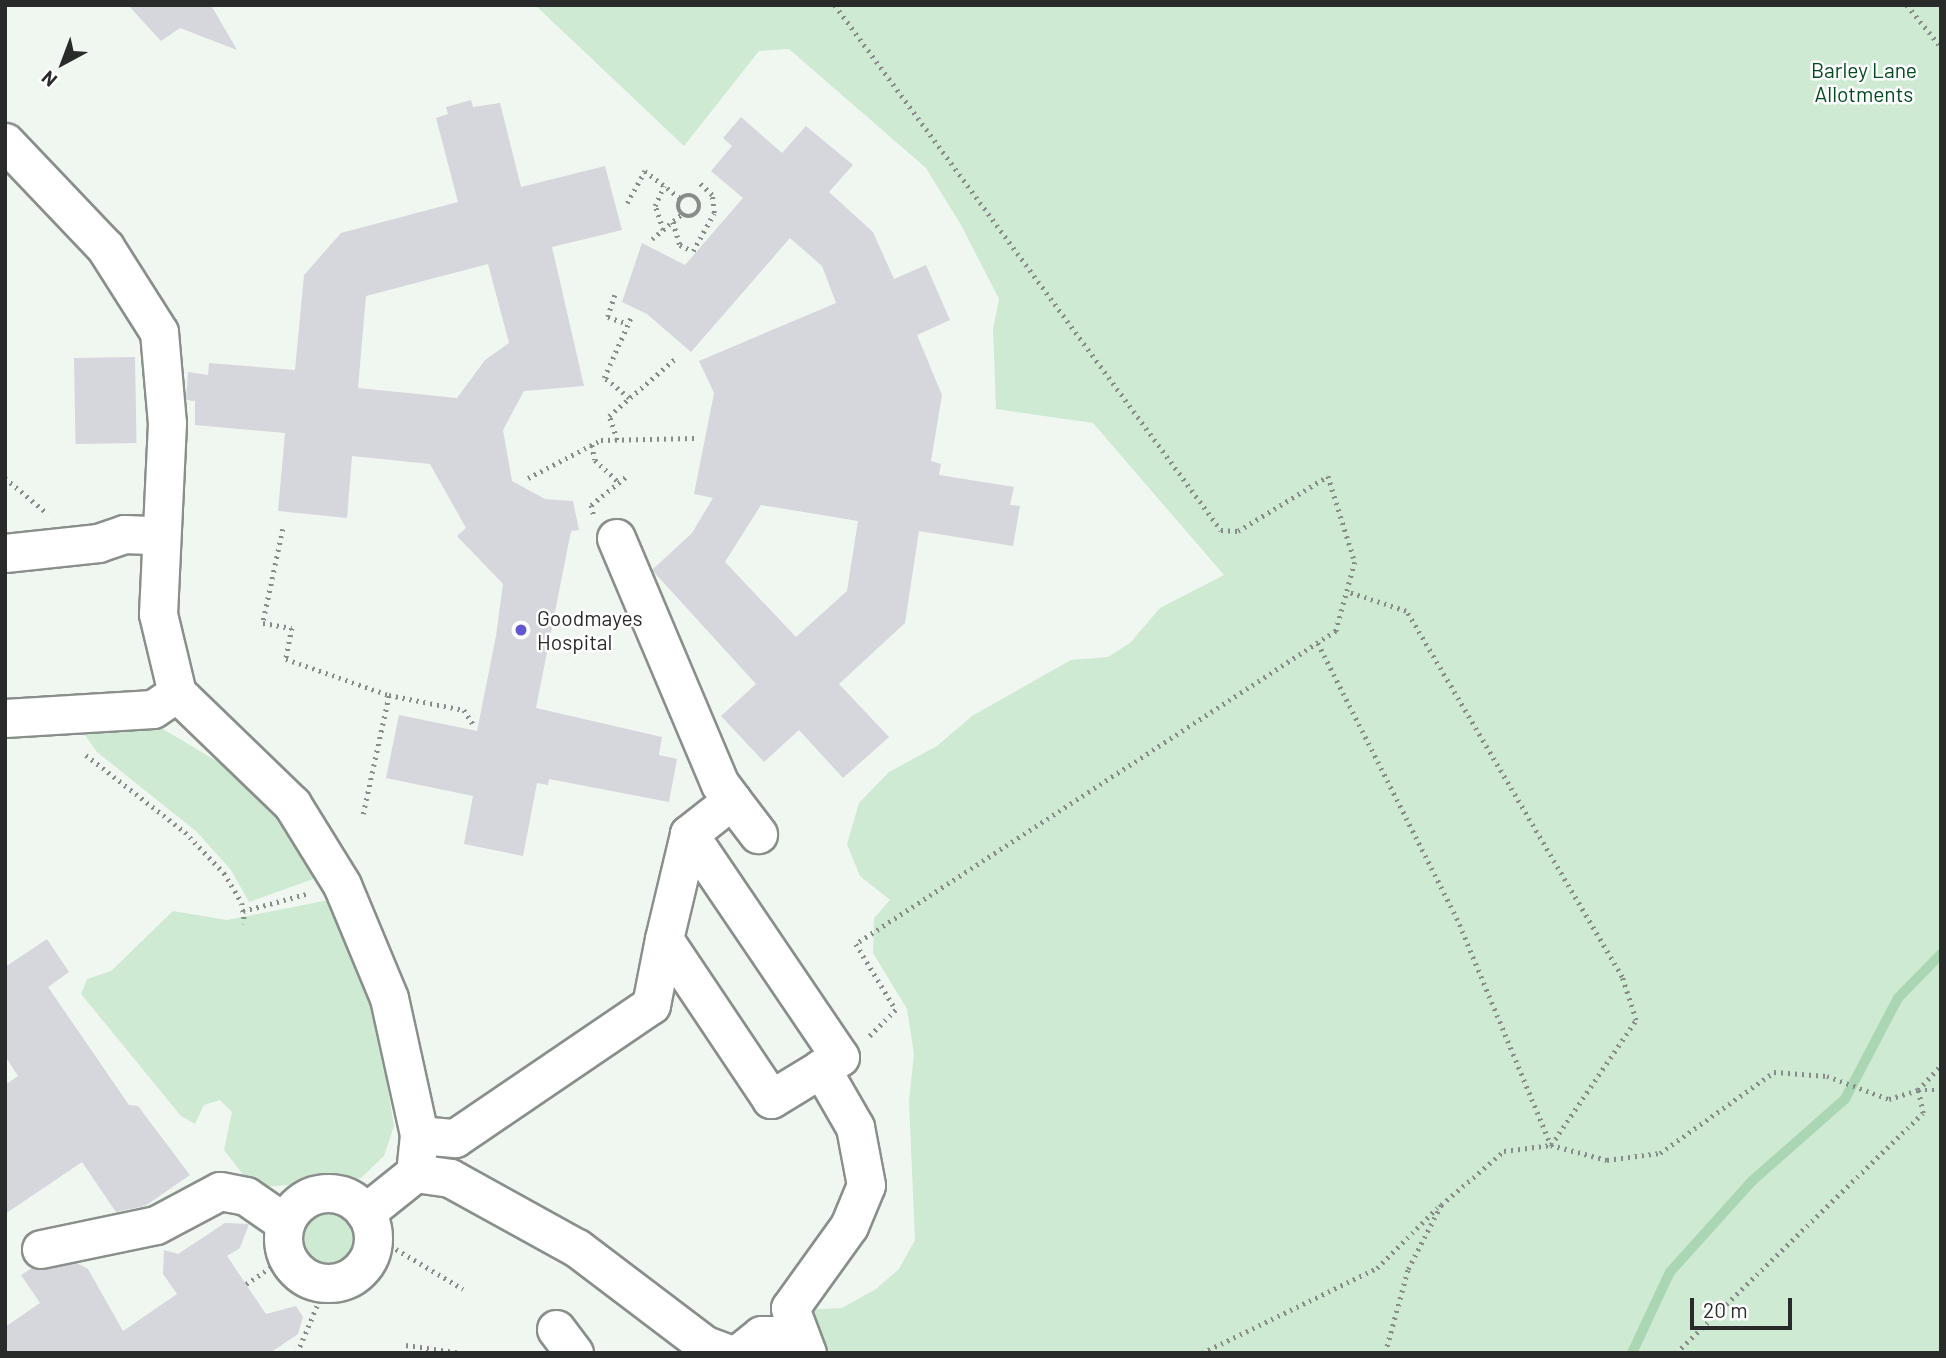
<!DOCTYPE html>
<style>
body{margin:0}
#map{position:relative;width:1946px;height:1358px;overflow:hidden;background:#f0f7f1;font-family:Barlow,sans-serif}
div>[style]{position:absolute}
.green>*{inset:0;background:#ceead3}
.round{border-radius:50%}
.stream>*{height:10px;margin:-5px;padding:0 5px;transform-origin:5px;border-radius:5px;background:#abd6b3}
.building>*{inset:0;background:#d6d6dd;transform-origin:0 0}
.path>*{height:4.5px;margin-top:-2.25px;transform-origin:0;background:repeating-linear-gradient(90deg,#878c88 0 2px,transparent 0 7px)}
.path>.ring{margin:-2.25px;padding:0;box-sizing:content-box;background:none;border:4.5px solid #878c88;border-radius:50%}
.roads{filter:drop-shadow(2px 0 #898f8a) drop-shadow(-2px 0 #898f8a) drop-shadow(0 2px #898f8a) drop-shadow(0 -2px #898f8a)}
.minor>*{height:37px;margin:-18.5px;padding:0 18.5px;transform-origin:18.5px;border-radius:18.5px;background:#fff}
.minor>.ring{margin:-18.5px;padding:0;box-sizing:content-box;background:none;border:37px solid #fff;border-radius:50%}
.dots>*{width:19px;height:19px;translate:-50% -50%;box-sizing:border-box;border:4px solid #fff;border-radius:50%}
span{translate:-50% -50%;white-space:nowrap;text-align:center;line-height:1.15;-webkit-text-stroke:5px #fff;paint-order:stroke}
.park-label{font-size:21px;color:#034a1f}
.poi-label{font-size:21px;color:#282b29}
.left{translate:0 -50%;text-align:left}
.frame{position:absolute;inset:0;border:7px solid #282b29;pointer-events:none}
.north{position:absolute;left:28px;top:28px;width:70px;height:70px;-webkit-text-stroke:5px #fff;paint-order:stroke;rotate:221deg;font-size:19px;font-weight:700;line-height:28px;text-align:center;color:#282b29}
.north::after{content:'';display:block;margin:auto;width:24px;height:32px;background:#282b29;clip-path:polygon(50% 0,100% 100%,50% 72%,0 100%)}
.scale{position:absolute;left:1690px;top:1298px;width:102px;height:32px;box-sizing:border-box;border:4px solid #282b29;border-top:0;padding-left:9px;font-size:21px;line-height:24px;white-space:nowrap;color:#282b29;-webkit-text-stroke:5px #fff;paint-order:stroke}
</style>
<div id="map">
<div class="green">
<div style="clip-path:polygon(535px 5px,1941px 5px,1941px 1353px,820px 1353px,802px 1310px,842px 1308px,876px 1289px,899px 1269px,915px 1240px,909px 1101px,914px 1054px,907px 1009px,873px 953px,874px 918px,890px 900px,860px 876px,847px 844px,859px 803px,889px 772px,937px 746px,972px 716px,1071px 660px,1108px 657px,1130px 643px,1160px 608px,1224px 575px,1093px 423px,996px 409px,993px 329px,999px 299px,961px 225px,926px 168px,789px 49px,759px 51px,684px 146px)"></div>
<div style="clip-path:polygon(163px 729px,235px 772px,279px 816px,316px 878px,249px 902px,231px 870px,197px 832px,97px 752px,82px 731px)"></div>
<div style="clip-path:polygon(329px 900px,374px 1008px,394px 1126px,384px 1156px,361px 1178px,266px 1187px,248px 1181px,224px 1150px,232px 1112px,220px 1100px,204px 1105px,195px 1124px,181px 1116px,81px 994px,87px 979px,111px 971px,173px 911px,227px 920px)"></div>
<div class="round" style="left:297px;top:1208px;width:62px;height:62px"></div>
</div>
<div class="stream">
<div style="left:1632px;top:1353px;width:89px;rotate:-64.9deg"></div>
<div style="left:1670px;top:1272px;width:122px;rotate:-48deg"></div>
<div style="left:1752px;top:1181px;width:124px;rotate:-41.4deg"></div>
<div style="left:1845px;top:1099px;width:114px;rotate:-62.3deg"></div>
<div style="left:1898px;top:998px;width:62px;rotate:-45.7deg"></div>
</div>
<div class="building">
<div style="clip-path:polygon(128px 5px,211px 5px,237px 50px,180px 28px,161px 41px)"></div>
<div style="clip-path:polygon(evenodd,471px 100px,473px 107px,500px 103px,521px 187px,605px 166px,622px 230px,552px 247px,584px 386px,524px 391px,503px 430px,512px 481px,545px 499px,573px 501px,579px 530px,571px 531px,536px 708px,662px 737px,659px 755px,677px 759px,669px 802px,549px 779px,548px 785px,537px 783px,523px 856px,464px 844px,473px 796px,386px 778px,399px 715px,477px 731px,496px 636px,503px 584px,457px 536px,466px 528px,430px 464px,352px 456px,347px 518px,278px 511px,285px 433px,195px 425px,195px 401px,186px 400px,188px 372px,208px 375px,209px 363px,295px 370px,304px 275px,341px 233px,458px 202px,436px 118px,448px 114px,446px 107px,471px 100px,488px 264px,509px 343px,485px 360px,457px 398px,358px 388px,366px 296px,488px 264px)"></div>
<div style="clip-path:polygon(evenodd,741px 117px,782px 153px,806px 126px,853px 165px,829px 192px,873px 232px,894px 279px,926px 265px,950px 320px,917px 335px,942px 395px,931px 461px,941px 464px,939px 475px,1014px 487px,1010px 505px,1020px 506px,1013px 546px,919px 531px,905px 623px,839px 684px,889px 737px,843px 778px,799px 730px,764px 762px,721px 716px,756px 684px,652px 570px,692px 533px,713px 498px,694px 494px,714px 393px,699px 361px,836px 303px,822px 266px,790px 238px,691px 352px,647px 314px,622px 302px,642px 243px,685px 265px,743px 198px,711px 171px,732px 146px,723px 138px,741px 117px,761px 505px,858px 521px,847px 591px,796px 637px,725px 562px,761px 505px)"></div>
<div style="left:135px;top:357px;width:86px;height:61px;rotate:89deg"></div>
<div style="clip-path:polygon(47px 939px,69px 972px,48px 987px,129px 1105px,138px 1106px,190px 1175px,145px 1206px,116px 1212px,82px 1162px,5px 1214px,5px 1085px,18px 1076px,5px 1056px,5px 967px)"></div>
<div style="clip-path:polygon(225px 1223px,249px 1224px,240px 1248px,227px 1256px,266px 1314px,296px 1306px,303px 1317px,298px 1334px,270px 1353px,5px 1353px,5px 1327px,40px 1303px,21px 1275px,32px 1268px,77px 1263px,88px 1269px,123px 1331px,177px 1294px,163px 1274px,164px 1250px,178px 1254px)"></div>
</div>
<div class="path">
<div style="left:835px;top:5px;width:652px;rotate:53.68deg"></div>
<div style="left:1221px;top:530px;width:17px;rotate:3deg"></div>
<div style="left:1238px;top:531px;width:105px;rotate:-31.4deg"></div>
<div style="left:1328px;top:476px;width:90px;rotate:72.6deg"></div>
<div style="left:1355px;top:562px;width:72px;rotate:105.4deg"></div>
<div style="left:1336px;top:631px;width:573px;rotate:146.89deg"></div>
<div style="left:856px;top:944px;width:77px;rotate:58.8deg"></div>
<div style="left:896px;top:1010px;width:38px;rotate:135deg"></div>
<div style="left:1907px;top:5px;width:54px;rotate:51deg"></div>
<div class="ring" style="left:678px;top:195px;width:17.5px;height:17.5px"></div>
<div style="left:627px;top:203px;width:37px;rotate:-61deg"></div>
<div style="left:645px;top:171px;width:44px;rotate:37.6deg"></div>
<div style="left:673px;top:222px;width:24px;rotate:73deg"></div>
<div style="left:680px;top:245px;width:14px;rotate:25deg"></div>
<div style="left:693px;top:251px;width:43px;rotate:-61.1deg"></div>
<div style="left:714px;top:213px;width:18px;rotate:-96deg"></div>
<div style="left:712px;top:195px;width:18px;rotate:-137deg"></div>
<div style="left:663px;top:230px;width:25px;rotate:-108deg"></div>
<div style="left:655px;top:206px;width:22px;rotate:-66deg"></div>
<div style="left:652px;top:239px;width:39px;rotate:-40deg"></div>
<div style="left:615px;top:295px;width:23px;rotate:108deg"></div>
<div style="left:608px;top:317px;width:21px;rotate:19deg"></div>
<div style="left:629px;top:398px;width:32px;rotate:-141deg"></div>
<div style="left:604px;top:378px;width:69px;rotate:-66deg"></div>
<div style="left:617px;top:440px;width:25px;rotate:-108deg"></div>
<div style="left:609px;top:416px;width:90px;rotate:-40.9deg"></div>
<div style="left:592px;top:445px;width:15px;rotate:79deg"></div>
<div style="left:595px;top:460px;width:35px;rotate:43deg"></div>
<div style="left:5px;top:478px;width:56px;rotate:39.9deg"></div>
<div style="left:528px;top:478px;width:82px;rotate:-27.5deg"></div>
<div style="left:601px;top:440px;width:95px;rotate:-1.2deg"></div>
<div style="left:593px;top:514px;width:9px;rotate:-103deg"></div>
<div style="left:591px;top:505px;width:46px;rotate:-38.9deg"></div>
<div style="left:283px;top:529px;width:96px;rotate:102deg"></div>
<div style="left:263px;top:623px;width:29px;rotate:10deg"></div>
<div style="left:292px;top:628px;width:32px;rotate:101deg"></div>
<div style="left:286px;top:659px;width:109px;rotate:19.3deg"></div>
<div style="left:1318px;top:643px;width:308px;rotate:63.2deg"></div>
<div style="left:1457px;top:918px;width:246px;rotate:67.5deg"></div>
<div style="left:1551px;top:1145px;width:151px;rotate:-55.8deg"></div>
<div style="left:1636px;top:1020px;width:45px;rotate:-108deg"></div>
<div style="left:1622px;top:977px;width:425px;rotate:-120.5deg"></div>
<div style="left:1406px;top:611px;width:62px;rotate:-162.1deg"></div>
<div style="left:86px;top:755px;width:125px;rotate:37.9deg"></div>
<div style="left:185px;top:832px;width:57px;rotate:46.4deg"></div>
<div style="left:224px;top:873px;width:35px;rotate:59deg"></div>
<div style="left:242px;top:903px;width:21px;rotate:82deg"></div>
<div style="left:363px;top:814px;width:122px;rotate:-77.7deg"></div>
<div style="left:389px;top:695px;width:76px;rotate:11.3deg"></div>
<div style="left:464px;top:710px;width:17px;rotate:57deg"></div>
<div style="left:243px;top:911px;width:65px;rotate:-15.1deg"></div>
<div style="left:384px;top:1242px;width:92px;rotate:30.7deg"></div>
<div style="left:246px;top:1284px;width:45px;rotate:-34deg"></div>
<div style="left:406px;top:1345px;width:56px;rotate:8.3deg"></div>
<div style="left:297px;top:1353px;width:75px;rotate:-67.2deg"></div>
<div style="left:1202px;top:1353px;width:195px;rotate:-25.9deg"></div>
<div style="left:1377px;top:1268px;width:85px;rotate:-45deg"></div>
<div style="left:1385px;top:1353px;width:87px;rotate:-74.7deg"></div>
<div style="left:1408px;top:1269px;width:72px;rotate:-62.7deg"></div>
<div style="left:1441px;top:1205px;width:83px;rotate:-40.6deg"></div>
<div style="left:1504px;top:1151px;width:47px;rotate:-7.3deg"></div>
<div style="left:1551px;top:1145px;width:58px;rotate:15deg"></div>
<div style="left:1607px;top:1160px;width:53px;rotate:-7.5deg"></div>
<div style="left:1660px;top:1153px;width:140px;rotate:-35.4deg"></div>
<div style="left:1774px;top:1072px;width:53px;rotate:4.3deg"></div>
<div style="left:1827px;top:1076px;width:66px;rotate:20.4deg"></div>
<div style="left:1889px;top:1099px;width:30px;rotate:-17deg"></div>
<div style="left:1918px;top:1090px;width:34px;rotate:-47deg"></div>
<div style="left:1676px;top:1353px;width:344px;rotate:-44.2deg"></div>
<div style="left:1923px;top:1113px;width:24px;rotate:-102deg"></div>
<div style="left:1918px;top:1090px;width:23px"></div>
</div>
<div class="roads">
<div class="minor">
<div style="left:5px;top:142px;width:145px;rotate:46.4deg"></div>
<div style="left:105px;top:247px;width:101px;rotate:57.6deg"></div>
<div style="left:159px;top:332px;width:91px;rotate:85deg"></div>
<div style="left:167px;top:423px;width:191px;rotate:92.7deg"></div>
<div style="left:158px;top:614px;width:81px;rotate:76.5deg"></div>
<div style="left:177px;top:693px;width:160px;rotate:44deg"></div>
<div style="left:292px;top:804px;width:95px;rotate:58.3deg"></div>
<div style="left:342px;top:885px;width:122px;rotate:67.4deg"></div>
<div style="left:389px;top:998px;width:140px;rotate:77.6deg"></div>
<div style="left:419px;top:1135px;width:38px;rotate:96deg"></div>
<div style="left:415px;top:1173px;width:64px;rotate:141.3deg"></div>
<div style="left:616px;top:538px;width:267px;rotate:67.1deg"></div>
<div style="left:720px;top:784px;width:20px;rotate:53deg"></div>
<div style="left:732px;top:800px;width:55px;rotate:141.7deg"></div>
<div style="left:5px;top:553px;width:94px;rotate:-6.1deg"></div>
<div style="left:98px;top:543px;width:28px;rotate:-19deg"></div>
<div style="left:124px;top:534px;width:33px;rotate:2deg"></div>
<div style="left:5px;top:718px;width:148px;rotate:-3.5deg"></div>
<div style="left:153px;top:709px;width:29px;rotate:-34deg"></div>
<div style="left:732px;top:800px;width:43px;rotate:52.6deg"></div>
<div style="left:419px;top:1135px;width:36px;rotate:5deg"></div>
<div style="left:455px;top:1138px;width:237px;rotate:-34.2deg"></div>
<div style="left:651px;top:1005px;width:67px;rotate:-78.9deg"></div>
<div style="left:664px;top:939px;width:108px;rotate:-76.6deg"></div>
<div style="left:689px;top:834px;width:269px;rotate:55.9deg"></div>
<div style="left:840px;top:1057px;width:81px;rotate:148.7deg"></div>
<div style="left:771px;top:1099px;width:192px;rotate:-123.8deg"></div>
<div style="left:415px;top:1173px;width:35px;rotate:8deg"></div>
<div style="left:450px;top:1178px;width:145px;rotate:28.9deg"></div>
<div style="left:577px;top:1248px;width:161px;rotate:37.2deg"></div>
<div style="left:705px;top:1345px;width:23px;rotate:20deg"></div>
<div class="ring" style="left:283px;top:1193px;width:53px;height:53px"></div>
<div style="left:41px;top:1249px;width:117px;rotate:-11.8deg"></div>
<div style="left:156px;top:1225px;width:72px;rotate:-28deg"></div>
<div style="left:220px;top:1191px;width:26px;rotate:11deg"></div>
<div style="left:246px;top:1196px;width:47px;rotate:34.7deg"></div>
<div style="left:556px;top:1329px;width:30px;rotate:53deg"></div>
<div style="left:739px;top:1353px;width:28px;rotate:-39deg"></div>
<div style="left:761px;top:1335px;width:35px"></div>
<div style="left:807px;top:1353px;width:48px;rotate:-110.7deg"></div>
<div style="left:790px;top:1308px;width:101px;rotate:-54.3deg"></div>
<div style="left:849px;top:1226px;width:44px;rotate:-67.5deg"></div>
<div style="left:866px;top:1185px;width:59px;rotate:-100.7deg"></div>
<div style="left:855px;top:1127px;width:68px;rotate:-120deg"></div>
</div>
</div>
<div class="dots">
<div style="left:521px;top:630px;background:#6357d0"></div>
</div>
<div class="park-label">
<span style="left:1864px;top:82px">Barley Lane<br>Allotments</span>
</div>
<div class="poi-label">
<span class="left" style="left:537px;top:630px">Goodmayes<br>Hospital</span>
</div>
<div class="frame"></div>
<div class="north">N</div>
<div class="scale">20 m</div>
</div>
